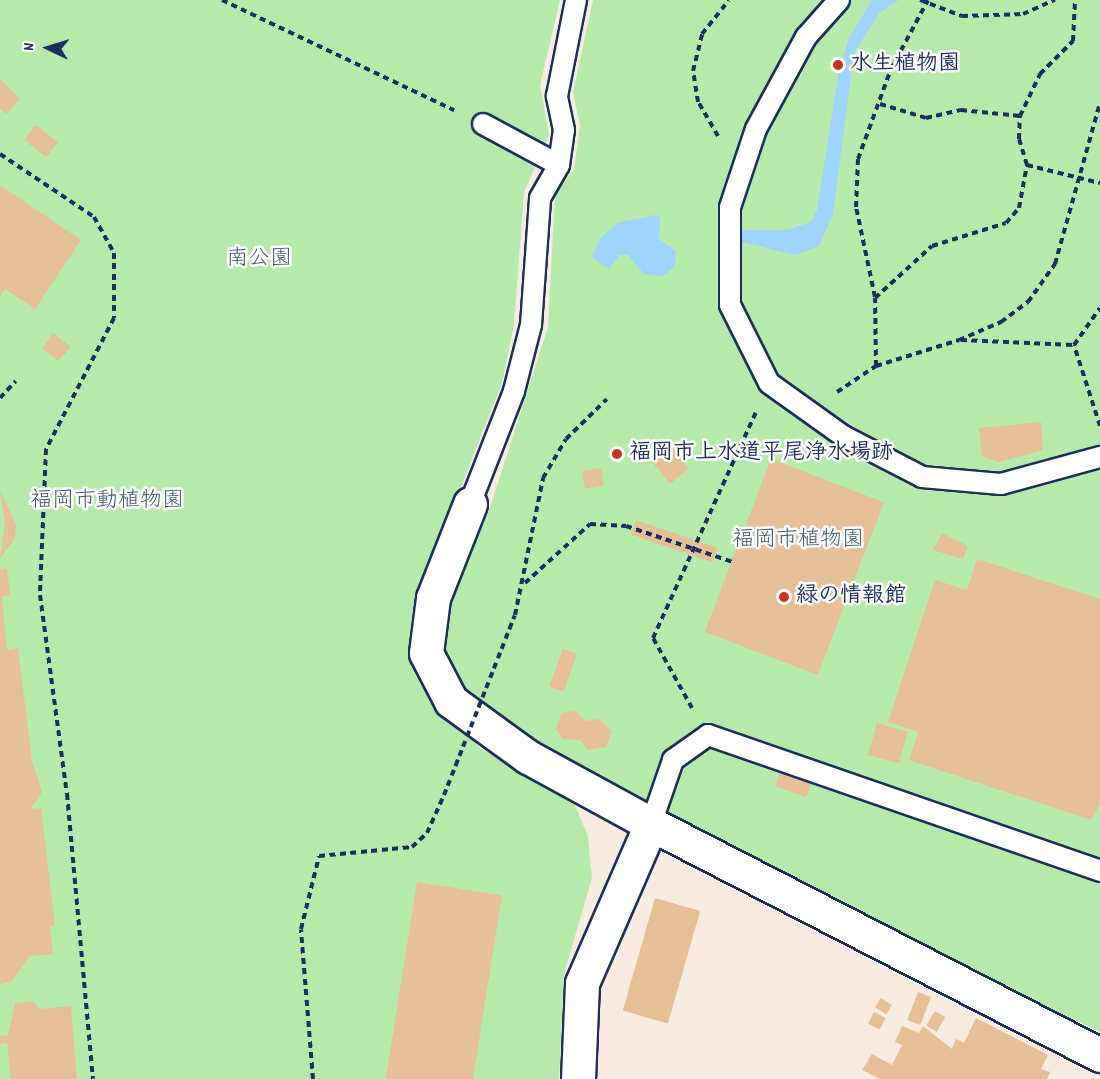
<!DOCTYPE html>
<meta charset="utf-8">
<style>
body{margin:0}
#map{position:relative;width:1100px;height:1079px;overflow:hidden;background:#f7ecdf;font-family:Dekko,"Klee One",sans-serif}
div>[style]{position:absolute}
.green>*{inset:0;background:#b6eaab}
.water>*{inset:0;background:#9ed3fc}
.building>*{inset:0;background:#e5bf95;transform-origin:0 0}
.path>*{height:4px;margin-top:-2px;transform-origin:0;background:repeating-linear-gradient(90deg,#1b2f5e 0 6px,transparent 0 10.5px)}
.roads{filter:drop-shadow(2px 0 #1b2f5e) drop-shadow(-2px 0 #1b2f5e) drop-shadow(0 2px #1b2f5e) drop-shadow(0 -2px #1b2f5e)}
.lane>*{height:20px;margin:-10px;padding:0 10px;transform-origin:10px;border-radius:10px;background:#fff}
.street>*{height:33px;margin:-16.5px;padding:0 16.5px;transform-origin:16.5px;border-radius:16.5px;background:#fff}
.secondary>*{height:33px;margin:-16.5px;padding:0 16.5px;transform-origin:16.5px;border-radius:16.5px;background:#fff}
.path-bridge>*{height:4px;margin-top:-2px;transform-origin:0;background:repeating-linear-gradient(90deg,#1b2f5e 0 6px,transparent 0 10.5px)}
.dots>*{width:16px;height:16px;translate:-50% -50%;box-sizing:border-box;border:3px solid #fff;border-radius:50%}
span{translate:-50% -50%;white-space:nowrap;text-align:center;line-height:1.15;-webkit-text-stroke:5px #fff;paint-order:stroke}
.poi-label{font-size:22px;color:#1b2f5e;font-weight:700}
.left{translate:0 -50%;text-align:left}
.park-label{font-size:22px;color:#425e71}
.north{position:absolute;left:18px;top:18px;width:60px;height:60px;-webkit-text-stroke:4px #fff;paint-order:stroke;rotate:274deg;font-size:16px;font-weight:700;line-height:24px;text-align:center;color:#1b2f5e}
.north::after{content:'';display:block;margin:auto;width:21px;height:27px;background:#1b2f5e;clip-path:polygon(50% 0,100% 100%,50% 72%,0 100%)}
</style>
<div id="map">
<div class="green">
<div style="clip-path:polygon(0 0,560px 0,540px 85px,549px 135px,524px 192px,514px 324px,502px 383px,457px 497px,438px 706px,480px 748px,574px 803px,588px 836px,592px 878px,564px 974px,559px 1079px,0 1079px)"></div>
<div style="clip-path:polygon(593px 0,1100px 0,1100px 1032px,789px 882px,581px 774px,489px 714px,444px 672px,441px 642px,447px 607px,488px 514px,548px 327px,555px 194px,574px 170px,580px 125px,573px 92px)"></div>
</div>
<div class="water">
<div style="clip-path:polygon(872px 0,899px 0,879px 13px,854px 53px,833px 214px,819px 246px,795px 255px,739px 241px,743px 230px,787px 230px,811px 222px,817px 210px,838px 76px,849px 38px)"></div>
<div style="clip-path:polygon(655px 215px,660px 217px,659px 239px,676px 251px,675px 266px,663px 276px,644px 274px,628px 255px,619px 255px,609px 269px,592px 257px,601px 237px,618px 223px)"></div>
</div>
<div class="building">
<div style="clip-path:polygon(0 79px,20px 99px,6px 114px,0 108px)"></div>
<div style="left:36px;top:125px;width:28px;height:19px;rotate:38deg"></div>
<div style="clip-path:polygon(0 185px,81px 240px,35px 309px,5px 289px,0 297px)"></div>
<div style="clip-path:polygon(53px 333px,71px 347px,58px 361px,42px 349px)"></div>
<div style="clip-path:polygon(1041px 422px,1043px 450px,999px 462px,982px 456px,979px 428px)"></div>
<div style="left:671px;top:447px;width:28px;height:24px;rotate:51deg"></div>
<div style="left:771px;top:459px;width:121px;height:185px;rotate:21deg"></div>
<div style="left:601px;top:468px;width:18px;height:19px;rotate:81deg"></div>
<div style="clip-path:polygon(0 491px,16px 524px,15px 539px,0 558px,5px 522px)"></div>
<div style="left:636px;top:520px;width:86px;height:15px;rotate:19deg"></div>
<div style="clip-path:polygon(942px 533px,968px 546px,963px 559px,933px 550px)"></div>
<div style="clip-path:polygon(977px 559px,1100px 599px,1100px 804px,1091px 820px,909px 760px,918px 732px,888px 722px,935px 580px,967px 590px)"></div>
<div style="clip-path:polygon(7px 568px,10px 595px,2px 597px,7px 650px,18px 648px,32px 761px,42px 792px,30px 809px,41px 808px,55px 925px,50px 927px,53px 954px,30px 956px,11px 982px,0 984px,0 569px)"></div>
<div style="left:563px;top:649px;width:15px;height:40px;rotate:20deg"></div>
<div style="clip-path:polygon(575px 711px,586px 721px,599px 719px,612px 731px,606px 747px,587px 750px,581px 740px,563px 739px,556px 729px,562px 713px)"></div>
<div style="left:877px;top:723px;width:32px;height:33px;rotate:16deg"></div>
<div style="left:780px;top:773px;width:33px;height:14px;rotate:20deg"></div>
<div style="left:417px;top:882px;width:86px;height:200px;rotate:9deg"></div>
<div style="left:655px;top:898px;width:47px;height:117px;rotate:16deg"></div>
<div style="left:918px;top:992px;width:14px;height:30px;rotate:21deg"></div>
<div style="left:881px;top:998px;width:13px;height:11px;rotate:32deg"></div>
<div style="clip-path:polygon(34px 1001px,38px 1009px,71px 1006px,77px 1079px,11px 1079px,7px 1043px,0 1044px,0 1036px,8px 1035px,15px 1003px)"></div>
<div style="left:935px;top:1011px;width:12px;height:17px;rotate:31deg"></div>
<div style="left:874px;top:1012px;width:13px;height:13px;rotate:27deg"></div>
<div style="clip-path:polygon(976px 1018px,1048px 1055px,1041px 1069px,1050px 1072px,1047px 1079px,880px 1079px,862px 1070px,872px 1054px,892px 1065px,902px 1045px,895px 1042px,902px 1026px,919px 1033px,923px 1026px,952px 1049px,956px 1039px,964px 1043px)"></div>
</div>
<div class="path">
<div style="left:222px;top:0;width:257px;rotate:25.4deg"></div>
<div style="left:920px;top:0;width:45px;rotate:20.9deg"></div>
<div style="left:962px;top:16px;width:61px;rotate:-1.9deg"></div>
<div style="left:1023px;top:14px;width:35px;rotate:-24deg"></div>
<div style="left:880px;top:104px;width:48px;rotate:16.9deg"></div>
<div style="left:926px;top:118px;width:36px;rotate:-13deg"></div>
<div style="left:961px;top:110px;width:59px;rotate:5.8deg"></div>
<div style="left:718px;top:136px;width:39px;rotate:-120deg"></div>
<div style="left:698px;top:102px;width:31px;rotate:-99deg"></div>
<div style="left:693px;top:71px;width:38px;rotate:-76deg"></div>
<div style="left:702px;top:34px;width:43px;rotate:-51.5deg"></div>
<div style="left:0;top:154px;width:113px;rotate:33.8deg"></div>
<div style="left:94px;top:217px;width:41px;rotate:60.9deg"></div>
<div style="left:114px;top:253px;width:65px;rotate:90deg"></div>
<div style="left:114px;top:318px;width:148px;rotate:117.4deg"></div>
<div style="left:46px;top:449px;width:146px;rotate:92.4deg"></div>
<div style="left:40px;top:595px;width:201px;rotate:82.3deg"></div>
<div style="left:67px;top:794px;width:286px;rotate:84.8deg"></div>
<div style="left:1027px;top:165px;width:75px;rotate:13.9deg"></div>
<div style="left:875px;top:297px;width:92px;rotate:-101.9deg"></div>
<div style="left:856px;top:207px;width:48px;rotate:-87.6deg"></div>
<div style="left:858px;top:159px;width:96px;rotate:-69.9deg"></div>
<div style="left:891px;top:69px;width:78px;rotate:-61.8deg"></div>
<div style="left:961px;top:340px;width:113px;rotate:2.5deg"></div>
<div style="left:876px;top:366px;width:68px;rotate:-90.8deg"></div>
<div style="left:875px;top:298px;width:77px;rotate:-42.4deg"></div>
<div style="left:932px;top:246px;width:77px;rotate:-17.3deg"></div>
<div style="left:1006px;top:223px;width:20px;rotate:-49deg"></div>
<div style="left:1019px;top:208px;width:44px;rotate:-79.5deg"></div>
<div style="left:1027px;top:165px;width:27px;rotate:-107deg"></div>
<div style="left:1019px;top:139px;width:23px;rotate:-88deg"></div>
<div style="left:1020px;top:116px;width:47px;rotate:-64.5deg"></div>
<div style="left:1040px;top:74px;width:47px;rotate:-45deg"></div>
<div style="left:1073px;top:41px;width:41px;rotate:-87.2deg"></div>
<div style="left:837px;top:392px;width:47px;rotate:-33.7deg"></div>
<div style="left:876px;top:366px;width:87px;rotate:-17.4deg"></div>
<div style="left:959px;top:340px;width:46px;rotate:-23.2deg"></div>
<div style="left:1001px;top:322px;width:34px;rotate:-37deg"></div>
<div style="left:1028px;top:302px;width:47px;rotate:-54.6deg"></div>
<div style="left:1055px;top:264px;width:167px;rotate:-74.4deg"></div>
<div style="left:0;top:398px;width:23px;rotate:-47deg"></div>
<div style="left:1100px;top:426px;width:85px;rotate:-107.8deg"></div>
<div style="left:1074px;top:345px;width:45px;rotate:-54.9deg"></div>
<div style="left:525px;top:583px;width:88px;rotate:-42.2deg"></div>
<div style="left:590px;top:524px;width:36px;rotate:3deg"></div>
<div style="left:626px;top:526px;width:113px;rotate:18.6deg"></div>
<div style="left:515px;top:615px;width:140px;rotate:-78.4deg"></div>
<div style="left:543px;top:478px;width:45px;rotate:-59.5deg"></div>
<div style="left:566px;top:439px;width:57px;rotate:-44.3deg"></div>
<div style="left:692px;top:708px;width:80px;rotate:-119.1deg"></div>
<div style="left:653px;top:638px;width:248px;rotate:-65.5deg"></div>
<div style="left:313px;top:1079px;width:150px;rotate:-94.6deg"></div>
<div style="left:301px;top:929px;width:75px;rotate:-76.1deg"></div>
<div style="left:319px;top:856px;width:93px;rotate:-5.5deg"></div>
<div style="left:412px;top:847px;width:21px;rotate:-43deg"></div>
<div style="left:427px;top:833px;width:42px;rotate:-65.9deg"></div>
</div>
<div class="roads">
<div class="lane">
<div style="left:839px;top:0;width:50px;rotate:131.7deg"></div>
<div style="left:806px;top:37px;width:105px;rotate:118.5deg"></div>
<div style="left:756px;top:129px;width:82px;rotate:108.4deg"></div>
<div style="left:730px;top:207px;width:98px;rotate:90deg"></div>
<div style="left:730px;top:305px;width:87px;rotate:63.4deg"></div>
<div style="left:769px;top:383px;width:91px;rotate:35.6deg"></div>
<div style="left:843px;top:436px;width:89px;rotate:27.4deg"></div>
<div style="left:922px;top:477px;width:79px;rotate:5.1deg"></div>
<div style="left:1001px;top:484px;width:103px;rotate:-15.3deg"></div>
<div style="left:483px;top:124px;width:86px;rotate:28.3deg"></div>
<div style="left:470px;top:504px;width:121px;rotate:-68.7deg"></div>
<div style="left:514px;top:391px;width:68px;rotate:-75.6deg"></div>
<div style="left:531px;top:325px;width:127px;rotate:-85.9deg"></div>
<div style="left:540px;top:198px;width:38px;rotate:-60deg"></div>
<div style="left:559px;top:165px;width:35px;rotate:-82deg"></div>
<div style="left:564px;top:130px;width:35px;rotate:-102deg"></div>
<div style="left:557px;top:96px;width:98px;rotate:-78.8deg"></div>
<div style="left:651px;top:824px;width:68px;rotate:-71deg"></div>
<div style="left:673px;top:760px;width:43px;rotate:-35.5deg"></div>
<div style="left:708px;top:735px;width:415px;rotate:19.1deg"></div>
</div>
<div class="street">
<div style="left:470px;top:504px;width:101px;rotate:111.5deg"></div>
<div style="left:433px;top:598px;width:55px;rotate:97.3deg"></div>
<div style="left:426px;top:653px;width:54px;rotate:62.5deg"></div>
<div style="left:451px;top:701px;width:95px;rotate:36deg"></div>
<div style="left:528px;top:757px;width:140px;rotate:28.6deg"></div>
<div style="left:651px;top:824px;width:505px;rotate:27.22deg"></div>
</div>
<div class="secondary">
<div style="left:578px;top:1079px;width:96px;rotate:-87.6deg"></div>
<div style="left:582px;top:983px;width:173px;rotate:-66.5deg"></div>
</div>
</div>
<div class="path-bridge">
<div style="left:444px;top:795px;width:193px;rotate:-68.5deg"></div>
</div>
<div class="dots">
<div style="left:838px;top:65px;background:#c8321e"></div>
<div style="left:617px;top:454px;background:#c8321e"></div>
<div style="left:784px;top:597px;background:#c8321e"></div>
</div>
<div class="poi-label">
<span class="left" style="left:850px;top:65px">水生植物園</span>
<span class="left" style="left:629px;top:454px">福岡市上水道平尾浄水場跡</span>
<span class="left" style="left:796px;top:597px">緑の情報館</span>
</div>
<div class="park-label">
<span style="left:259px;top:260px">南公園</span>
<span style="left:107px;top:502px">福岡市動植物園</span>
<span style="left:798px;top:541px">福岡市植物園</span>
</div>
<div class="north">N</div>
</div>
